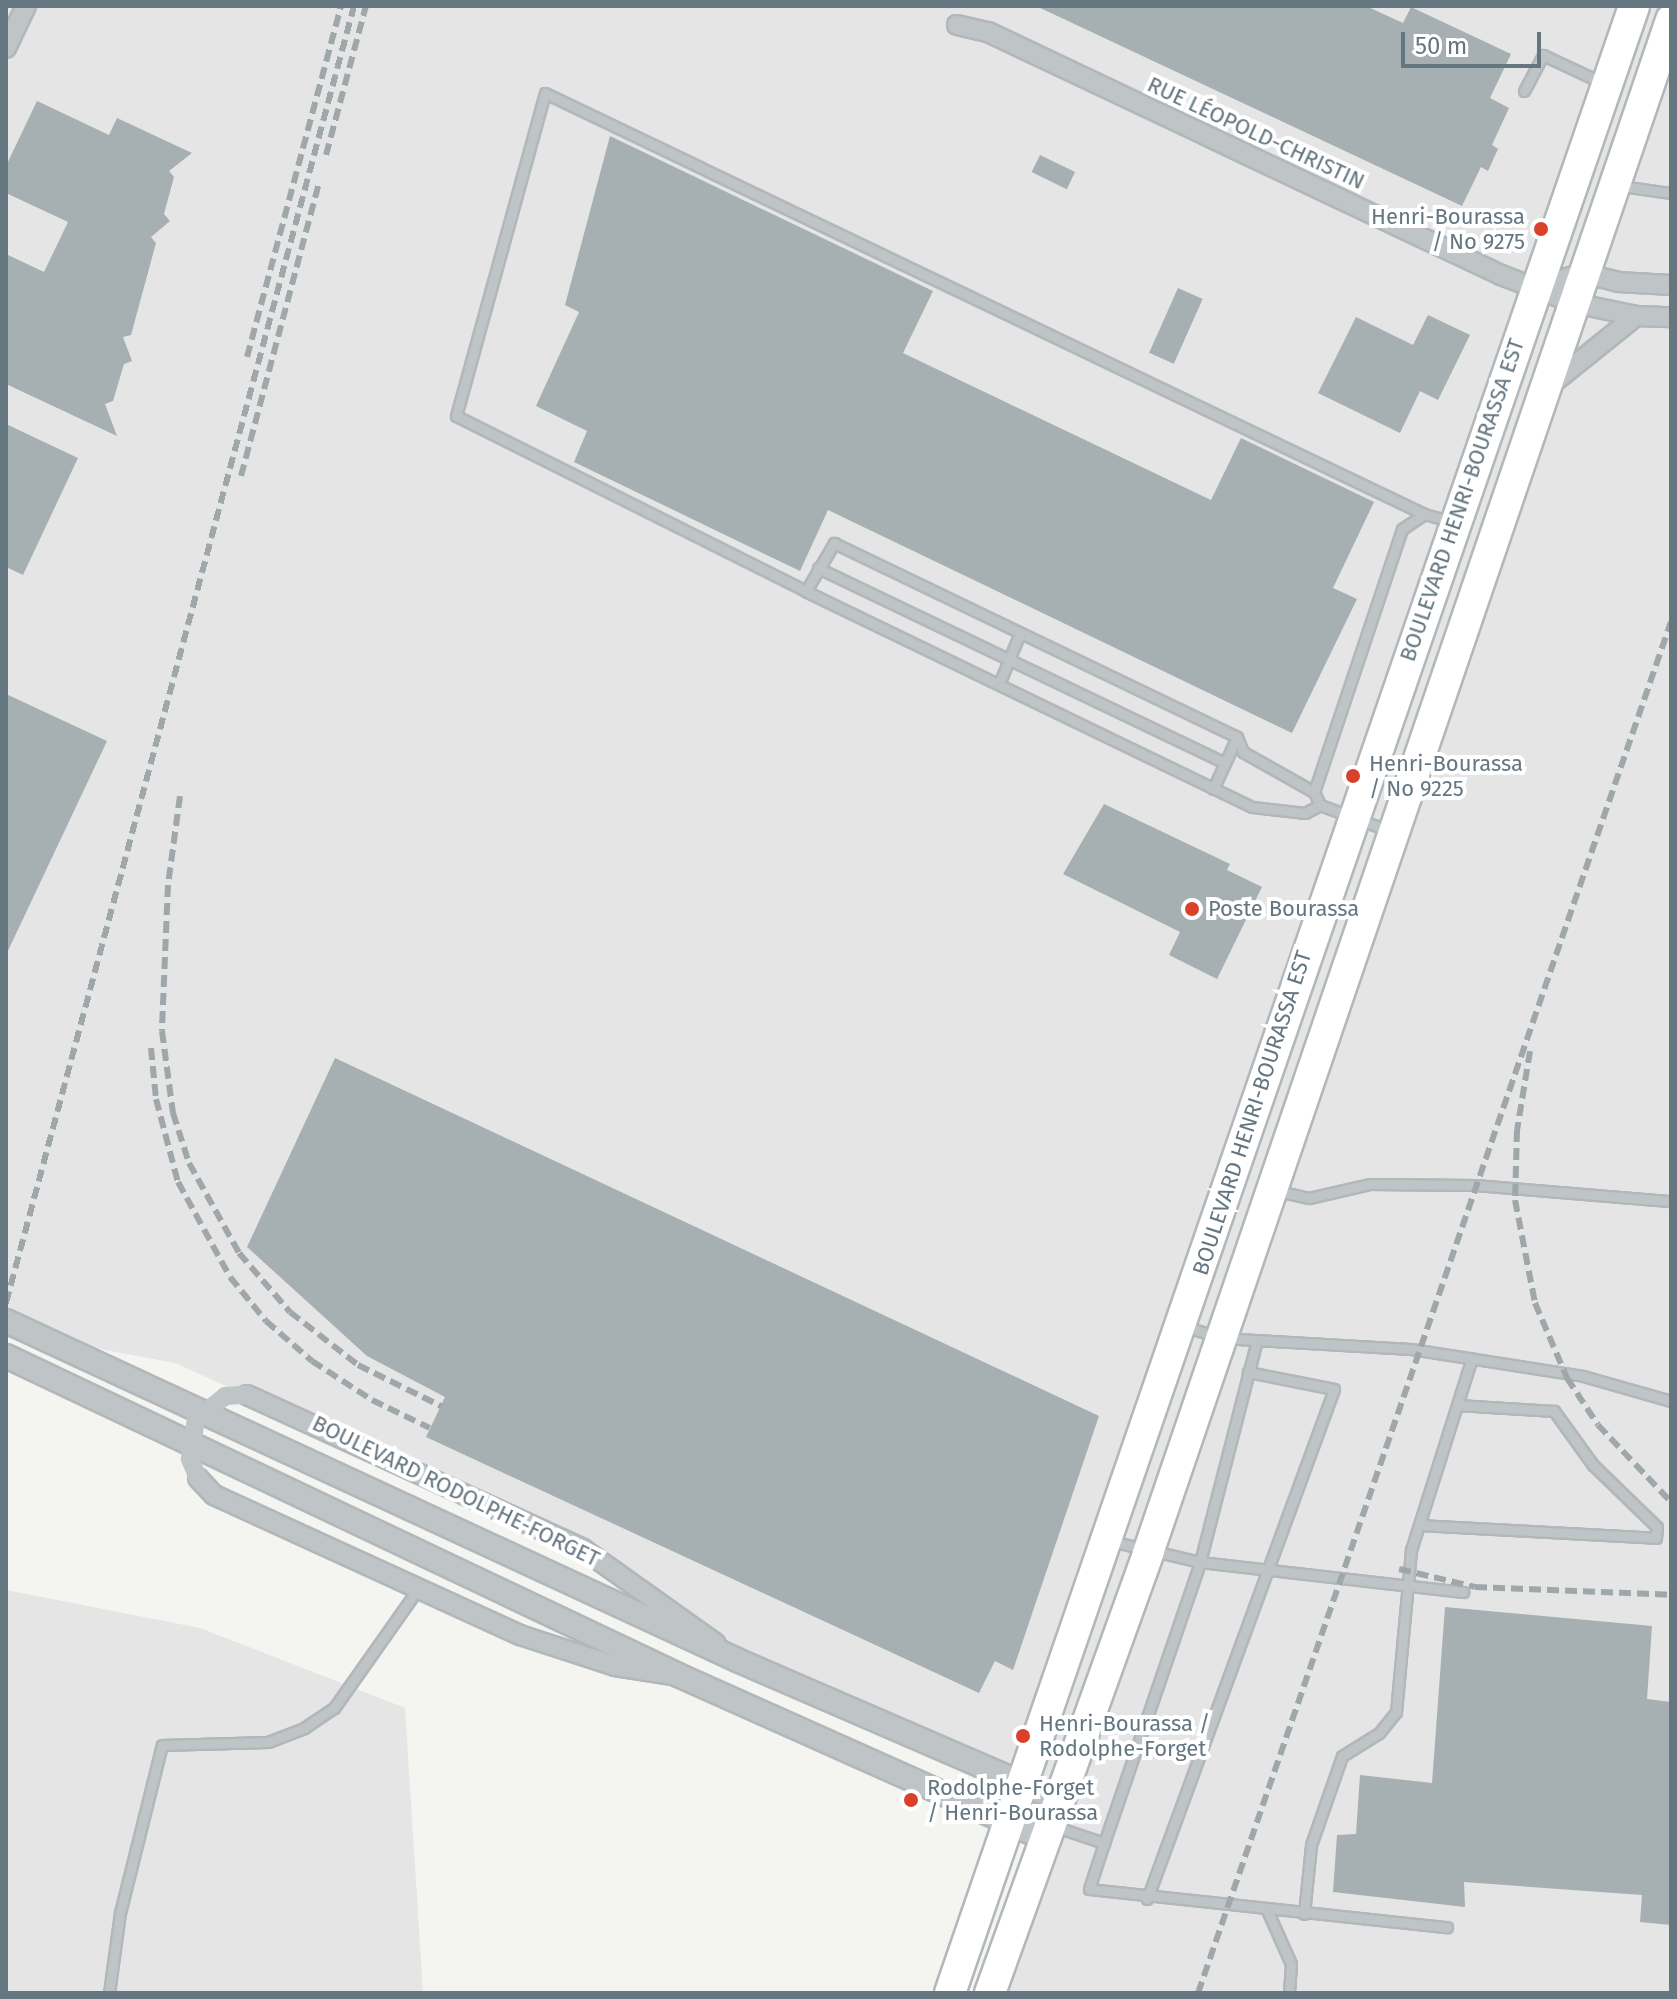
<!DOCTYPE html>
<meta charset="utf-8">
<style>
body{margin:0}
#map{position:relative;width:1677px;height:1999px;overflow:hidden;background:#f4f4f0;font-family:"Fira Sans",sans-serif}
div>[style]{position:absolute}
.built>*{inset:0;background:#e4e5e4}
.building>*{inset:0;background:#a6afb2;transform-origin:0 0}
.roads{filter:drop-shadow(2px 0 #b2b7ba) drop-shadow(-2px 0 #b2b7ba) drop-shadow(0 2px #b2b7ba) drop-shadow(0 -2px #b2b7ba)}
.service>*{height:9px;margin:-4.5px;padding:0 4.5px;transform-origin:4.5px;border-radius:4.5px;background:#bfc4c6}
.minor>*{height:18px;margin:-9px;padding:0 9px;transform-origin:9px;border-radius:9px;background:#bfc4c6}
.tertiary>*{height:22px;margin:-11px;padding:0 11px;transform-origin:11px;border-radius:11px;background:#bfc4c6}
.primary>*{height:30px;margin:-15px;padding:0 15px;transform-origin:15px;border-radius:15px;background:#fff}
.rail>*{height:6px;margin-top:-3px;transform-origin:0;background:repeating-linear-gradient(90deg,#a0a7ab 0 12px,transparent 0 18px)}
.minor-bridge>*{height:18px;margin:-9px;padding:0 9px;transform-origin:9px;border-radius:9px;background:#bfc4c6}
.dots>*{width:22px;height:22px;translate:-50% -50%;box-sizing:border-box;border:4px solid #fff;border-radius:50%}
span{translate:-50% -50%;white-space:nowrap;text-align:center;line-height:1.15;-webkit-text-stroke:8px #fff;paint-order:stroke}
.street-label{font-size:22px;color:#647680}
.poi-label{font-size:22px;color:#647680}
.right{translate:-100% -50%;text-align:right}
.left{translate:0 -50%;text-align:left}
.frame{position:absolute;inset:0;border:8px solid #647680;pointer-events:none}
.scale{position:absolute;left:1401px;top:32px;width:140px;height:36px;box-sizing:border-box;border:4px solid #647680;border-top:0;padding-left:10px;font-size:24px;line-height:28px;white-space:nowrap;color:#647680;-webkit-text-stroke:6px #fff;paint-order:stroke}
</style>
<div id="map">
<div class="built">
<div style="clip-path:polygon(6px 6px,1671px 6px,1671px 1993px,994px 1993px,1060px 1800px,737px 1660px,556px 1535px,175px 1363px,52px 1340px,6px 1321px)"></div>
<div style="clip-path:polygon(6px 1590px,200px 1628px,405px 1708px,423px 1993px,6px 1993px)"></div>
</div>
<div class="building">
<div style="clip-path:polygon(1036px 6px,1366px 6px,1403px 23px,1411px 7px,1511px 54px,1490px 98px,1509px 108px,1492px 145px,1498px 149px,1488px 171px,1481px 167px,1462px 206px)"></div>
<div style="clip-path:polygon(37px 101px,109px 135px,117px 118px,192px 153px,169px 171px,174px 177px,164px 214px,170px 221px,151px 237px,156px 243px,131px 335px,123px 337px,132px 361px,124px 364px,113px 401px,105px 404px,117px 436px,6px 384px,6px 254px,44px 272px,68px 222px,6px 193px,6px 166px)"></div>
<div style="clip-path:polygon(610px 136px,933px 291px,903px 353px,1211px 500px,1241px 438px,1374px 502px,1333px 588px,1357px 599px,1292px 733px,828px 510px,800px 571px,574px 462px,587px 431px,536px 406px,579px 312px,565px 305px)"></div>
<div style="left:1040px;top:155px;width:39px;height:19px;rotate:26deg"></div>
<div style="left:1178px;top:288px;width:27px;height:71px;rotate:24deg"></div>
<div style="clip-path:polygon(1428px 315px,1470px 335px,1438px 400px,1420px 391px,1400px 433px,1318px 393px,1356px 317px,1413px 345px)"></div>
<div style="clip-path:polygon(6px 424px,78px 458px,23px 575px,6px 567px)"></div>
<div style="clip-path:polygon(6px 694px,107px 741px,6px 955px)"></div>
<div style="clip-path:polygon(1104px 804px,1230px 864px,1227px 870px,1262px 887px,1217px 979px,1169px 955px,1180px 932px,1063px 874px)"></div>
<div style="clip-path:polygon(335px 1058px,1099px 1416px,1013px 1670px,995px 1661px,979px 1693px,426px 1437px,445px 1397px,367px 1356px,247px 1247px)"></div>
<div style="clip-path:polygon(1445px 1607px,1652px 1626px,1647px 1699px,1671px 1702px,1671px 1925px,1640px 1922px,1642px 1895px,1464px 1882px,1465px 1907px,1333px 1892px,1337px 1835px,1356px 1834px,1360px 1775px,1432px 1783px)"></div>
</div>
<div class="roads">
<div class="service">
<div style="left:1524px;top:91px;width:41px;rotate:-62.2deg"></div>
<div style="left:1543px;top:55px;width:64px;rotate:25deg"></div>
<div style="left:1621px;top:186px;width:50px;rotate:8deg"></div>
<div style="left:818px;top:568px;width:451px;rotate:25.6deg"></div>
<div style="left:806px;top:591px;width:56px;rotate:-59.7deg"></div>
<div style="left:834px;top:543px;width:447px;rotate:25.7deg"></div>
<div style="left:1237px;top:737px;width:16px;rotate:68deg"></div>
<div style="left:1243px;top:752px;width:81px;rotate:29.4deg"></div>
<div style="left:1314px;top:792px;width:14px;rotate:65deg"></div>
<div style="left:1320px;top:805px;width:17px;rotate:152deg"></div>
<div style="left:1305px;top:813px;width:53px;rotate:-173.5deg"></div>
<div style="left:1252px;top:807px;width:496px;rotate:-154.2deg"></div>
<div style="left:806px;top:591px;width:391px;rotate:-153.4deg"></div>
<div style="left:456px;top:416px;width:335px;rotate:-74.6deg"></div>
<div style="left:545px;top:93px;width:975px;rotate:25.59deg"></div>
<div style="left:999px;top:684px;width:55px;rotate:-67.6deg"></div>
<div style="left:1213px;top:789px;width:57px;rotate:-65.2deg"></div>
<div style="left:1314px;top:792px;width:277px;rotate:-71.5deg"></div>
<div style="left:1402px;top:529px;width:27px;rotate:-34deg"></div>
<div style="left:1424px;top:514px;width:28px;rotate:15deg"></div>
<div style="left:1320px;top:805px;width:75px;rotate:20.4deg"></div>
<div style="left:1278px;top:1191px;width:32px;rotate:13deg"></div>
<div style="left:1309px;top:1198px;width:63px;rotate:-12.9deg"></div>
<div style="left:1370px;top:1184px;width:105px;rotate:0.5deg"></div>
<div style="left:1475px;top:1185px;width:197px;rotate:4.7deg"></div>
<div style="left:1184px;top:1326px;width:39px;rotate:18deg"></div>
<div style="left:1221px;top:1338px;width:190px;rotate:3.3deg"></div>
<div style="left:1411px;top:1349px;width:174px;rotate:8.9deg"></div>
<div style="left:1583px;top:1376px;width:91px;rotate:15.9deg"></div>
<div style="left:1419px;top:1525px;width:237px;rotate:3.1deg"></div>
<div style="left:1656px;top:1538px;width:11px;rotate:-85deg"></div>
<div style="left:1657px;top:1527px;width:89px;rotate:-135.9deg"></div>
<div style="left:1593px;top:1465px;width:67px;rotate:-125.8deg"></div>
<div style="left:1554px;top:1411px;width:97px;rotate:-176.5deg"></div>
<div style="left:1110px;top:1541px;width:92px;rotate:13.1deg"></div>
<div style="left:1200px;top:1562px;width:229px;rotate:-75.6deg"></div>
<div style="left:1056px;top:1827px;width:51px;rotate:18.4deg"></div>
<div style="left:1104px;top:1843px;width:297px;rotate:-71.1deg"></div>
<div style="left:1200px;top:1562px;width:265px;rotate:6.5deg"></div>
<div style="left:1104px;top:1843px;width:48px;rotate:108.1deg"></div>
<div style="left:1089px;top:1889px;width:360px;rotate:6.1deg"></div>
<div style="left:1147px;top:1899px;width:543px;rotate:-69.86deg"></div>
<div style="left:1334px;top:1389px;width:88px;rotate:-168.8deg"></div>
<div style="left:1267px;top:1910px;width:59px;rotate:66deg"></div>
<div style="left:1291px;top:1964px;width:29px;rotate:94deg"></div>
<div style="left:1304px;top:1914px;width:69px;rotate:-84.2deg"></div>
<div style="left:1311px;top:1845px;width:94px;rotate:-70.8deg"></div>
<div style="left:1342px;top:1756px;width:44px;rotate:-31.9deg"></div>
<div style="left:1379px;top:1733px;width:27px;rotate:-51deg"></div>
<div style="left:1396px;top:1712px;width:163px;rotate:-84.7deg"></div>
<div style="left:1411px;top:1550px;width:201px;rotate:-72.4deg"></div>
<div style="left:109px;top:1993px;width:81px;rotate:-82.2deg"></div>
<div style="left:120px;top:1913px;width:173px;rotate:-76deg"></div>
<div style="left:162px;top:1745px;width:106px;rotate:-1.6deg"></div>
<div style="left:268px;top:1742px;width:39px;rotate:-21deg"></div>
<div style="left:304px;top:1728px;width:36px;rotate:-34deg"></div>
<div style="left:334px;top:1708px;width:146px;rotate:-54.8deg"></div>
</div>
<div class="minor">
<div style="left:957px;top:25px;width:32px;rotate:13deg"></div>
<div style="left:988px;top:32px;width:568px;rotate:25.35deg"></div>
<div style="left:1501px;top:275px;width:78px;rotate:21deg"></div>
<div style="left:1574px;top:303px;width:63px;rotate:11.8deg"></div>
<div style="left:1636px;top:316px;width:35px;rotate:2deg"></div>
<div style="left:6px;top:48px;width:47px;rotate:-64.5deg"></div>
<div style="left:1534px;top:288px;width:51px;rotate:-17deg"></div>
<div style="left:1583px;top:273px;width:36px;rotate:14deg"></div>
<div style="left:1618px;top:282px;width:53px;rotate:3.2deg"></div>
<div style="left:1549px;top:386px;width:112px;rotate:-38.8deg"></div>
<div style="left:247px;top:1395px;width:370px;rotate:24.6deg"></div>
<div style="left:583px;top:1549px;width:163px;rotate:35.5deg"></div>
<div style="left:198px;top:1478px;width:23px;rotate:47deg"></div>
<div style="left:214px;top:1495px;width:337px;rotate:24.6deg"></div>
<div style="left:520px;top:1635px;width:100px;rotate:18.1deg"></div>
<div style="left:615px;top:1666px;width:58px;rotate:9deg"></div>
</div>
<div class="tertiary">
<div style="left:6px;top:1321px;width:806px;rotate:24.88deg"></div>
<div style="left:737px;top:1660px;width:352px;rotate:23.4deg"></div>
<div style="left:6px;top:1356px;width:744px;rotate:25.39deg"></div>
<div style="left:678px;top:1675px;width:400px;rotate:24.1deg"></div>
</div>
<div class="primary">
<div style="left:950px;top:1993px;width:2101px;rotate:-71deg"></div>
<div style="left:990px;top:1993px;width:468px;rotate:-70.2deg"></div>
<div style="left:1148px;top:1553px;width:1620px;rotate:-71.16deg"></div>
</div>
</div>
<div class="rail">
<div style="left:326px;top:155px;width:154px;rotate:-75deg"></div>
<div style="left:247px;top:357px;width:363px;rotate:-75deg"></div>
<div style="left:241px;top:476px;width:304px;rotate:-75.1deg"></div>
<div style="left:180px;top:796px;width:90px;rotate:97.7deg"></div>
<div style="left:168px;top:885px;width:146px;rotate:92.4deg"></div>
<div style="left:162px;top:1031px;width:83px;rotate:82.4deg"></div>
<div style="left:173px;top:1113px;width:52px;rotate:72.3deg"></div>
<div style="left:189px;top:1163px;width:103px;rotate:60.9deg"></div>
<div style="left:239px;top:1253px;width:78px;rotate:49.2deg"></div>
<div style="left:290px;top:1312px;width:86px;rotate:37.9deg"></div>
<div style="left:358px;top:1365px;width:93px;rotate:26.3deg"></div>
<div style="left:151px;top:1048px;width:51px;rotate:84.4deg"></div>
<div style="left:156px;top:1099px;width:86px;rotate:75.2deg"></div>
<div style="left:178px;top:1182px;width:108px;rotate:61.3deg"></div>
<div style="left:230px;top:1277px;width:57px;rotate:50.7deg"></div>
<div style="left:266px;top:1321px;width:61px;rotate:41deg"></div>
<div style="left:312px;top:1361px;width:72px;rotate:33deg"></div>
<div style="left:372px;top:1400px;width:64px;rotate:25.8deg"></div>
<div style="left:1530px;top:1051px;width:80px;rotate:99.3deg"></div>
<div style="left:1517px;top:1130px;width:70px;rotate:91.6deg"></div>
<div style="left:1515px;top:1200px;width:105px;rotate:79deg"></div>
<div style="left:1535px;top:1303px;width:82px;rotate:66.9deg"></div>
<div style="left:1567px;top:1378px;width:56px;rotate:56.6deg"></div>
<div style="left:1598px;top:1425px;width:106px;rotate:46.5deg"></div>
<div style="left:6px;top:1303px;width:1343px;rotate:-74.98deg"></div>
<div style="left:1399px;top:1569px;width:78px;rotate:13.3deg"></div>
<div style="left:1475px;top:1587px;width:196px;rotate:2.3deg"></div>
<div style="left:1198px;top:1993px;width:1450px;rotate:-70.97deg"></div>
</div>
<div class="minor-bridge">
<div style="left:198px;top:1478px;width:21px;rotate:-113deg"></div>
<div style="left:190px;top:1459px;width:40px;rotate:-81.5deg"></div>
<div style="left:196px;top:1419px;width:37px;rotate:-38deg"></div>
<div style="left:225px;top:1396px;width:22px;rotate:-3deg"></div>
</div>
<div class="dots">
<div style="left:1541px;top:229px;background:#da412a"></div>
<div style="left:1353px;top:776px;background:#da412a"></div>
<div style="left:1192px;top:909px;background:#da412a"></div>
<div style="left:1023px;top:1736px;background:#da412a"></div>
<div style="left:911px;top:1800px;background:#da412a"></div>
</div>
<div class="street-label">
<span style="left:1256px;top:133px;rotate:25deg">RUE LÉOPOLD-CHRISTIN</span>
<span style="left:1462px;top:500px;rotate:-71deg">BOULEVARD HENRI-BOURASSA EST</span>
<span style="left:1252px;top:1113px;rotate:-72deg">BOULEVARD HENRI-BOURASSA EST</span>
<span style="left:456px;top:1491px;rotate:26deg">BOULEVARD RODOLPHE-FORGET</span>
</div>
<div class="poi-label">
<span class="right" style="left:1525px;top:229px">Henri-Bourassa<br>/ No 9275</span>
<span class="left" style="left:1369px;top:776px">Henri-Bourassa<br>/ No 9225</span>
<span class="left" style="left:1208px;top:909px">Poste Bourassa</span>
<span class="left" style="left:1039px;top:1736px">Henri-Bourassa /<br>Rodolphe-Forget</span>
<span class="left" style="left:927px;top:1800px">Rodolphe-Forget<br>/ Henri-Bourassa</span>
</div>
<div class="frame"></div>
<div class="scale">50 m</div>
</div>
